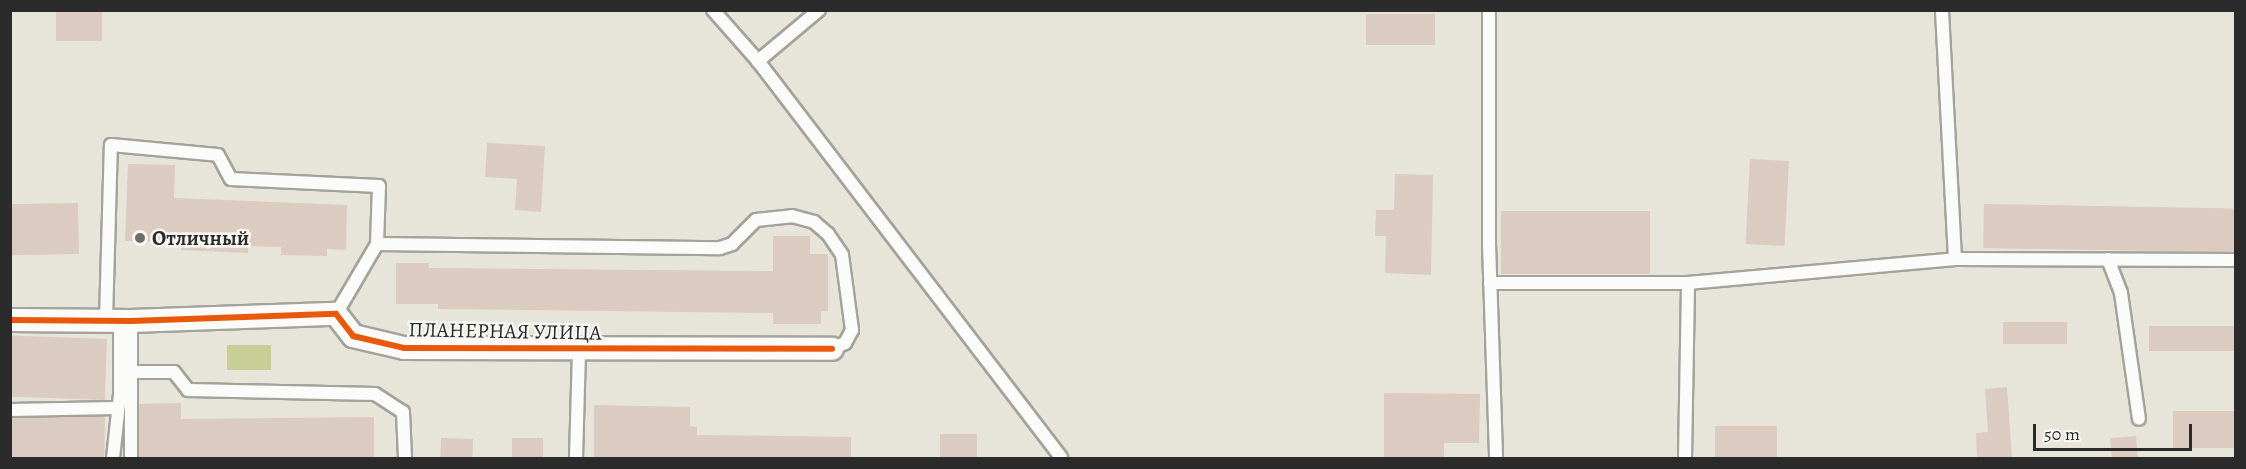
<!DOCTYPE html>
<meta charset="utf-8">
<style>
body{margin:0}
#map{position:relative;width:2246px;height:469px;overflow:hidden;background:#e7e5d9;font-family:Alegreya,serif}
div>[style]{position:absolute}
.green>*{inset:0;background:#c8cf96;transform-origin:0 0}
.building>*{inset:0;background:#dbcbc0;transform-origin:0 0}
.roads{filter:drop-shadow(2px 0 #a3a29b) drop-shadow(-2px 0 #a3a29b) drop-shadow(0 2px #a3a29b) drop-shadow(0 -2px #a3a29b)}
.lane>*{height:12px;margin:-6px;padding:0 6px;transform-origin:6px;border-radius:6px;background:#fbfbf9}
.street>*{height:22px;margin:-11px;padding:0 11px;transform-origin:11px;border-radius:11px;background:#fbfbf9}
.cycleway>*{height:6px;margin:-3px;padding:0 3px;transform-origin:3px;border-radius:3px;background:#e8590c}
.dots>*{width:16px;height:16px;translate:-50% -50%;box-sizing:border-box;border:3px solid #f6f6f2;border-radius:50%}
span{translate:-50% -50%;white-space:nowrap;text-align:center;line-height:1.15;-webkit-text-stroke:5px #f6f6f2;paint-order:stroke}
.poi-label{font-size:21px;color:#2b2b2b;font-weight:700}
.left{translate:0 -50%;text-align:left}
.street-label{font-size:21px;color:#2b2b2b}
.frame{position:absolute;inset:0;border:12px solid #2b2b2b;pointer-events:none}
.scale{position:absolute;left:2033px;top:424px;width:159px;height:27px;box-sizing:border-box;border:3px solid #2b2b2b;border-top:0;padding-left:8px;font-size:18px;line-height:21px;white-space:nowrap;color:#2b2b2b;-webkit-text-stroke:4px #f6f6f2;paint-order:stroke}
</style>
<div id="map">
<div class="green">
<div style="left:227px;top:345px;width:44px;height:25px"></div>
</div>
<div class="building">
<div style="left:56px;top:10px;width:46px;height:31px"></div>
<div style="left:1366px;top:14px;width:69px;height:31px"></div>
<div style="clip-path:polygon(487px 143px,545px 146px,541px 212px,515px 210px,517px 179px,485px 177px)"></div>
<div style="left:1750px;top:159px;width:39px;height:85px;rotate:3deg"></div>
<div style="clip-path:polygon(128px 164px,175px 165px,174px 198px,347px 205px,346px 250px,327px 249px,327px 256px,281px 255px,281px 247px,248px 246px,248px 253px,181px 250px,182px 243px,125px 241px)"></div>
<div style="clip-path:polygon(1395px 174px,1433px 175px,1431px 275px,1385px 273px,1386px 236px,1375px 236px,1376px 210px,1394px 210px)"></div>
<div style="left:78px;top:203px;width:51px;height:68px;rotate:89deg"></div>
<div style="left:1984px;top:204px;width:251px;height:44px;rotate:1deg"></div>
<div style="left:1501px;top:211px;width:149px;height:63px"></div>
<div style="clip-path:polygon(773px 236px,810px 236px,810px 254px,828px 254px,828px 311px,821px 311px,821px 324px,773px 324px,773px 313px,438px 309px,438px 304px,396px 304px,396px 263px,429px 263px,429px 268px,773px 271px)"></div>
<div style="left:2003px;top:322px;width:64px;height:22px"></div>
<div style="left:2149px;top:326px;width:86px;height:25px"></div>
<div style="left:107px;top:339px;width:61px;height:97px;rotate:92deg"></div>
<div style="clip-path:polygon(2007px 387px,2012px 459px,1977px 459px,1976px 433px,1988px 432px,1985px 389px)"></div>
<div style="clip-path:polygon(1384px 393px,1480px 394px,1479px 443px,1444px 443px,1444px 459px,1384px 459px)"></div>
<div style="clip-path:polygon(181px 403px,181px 419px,374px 417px,374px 459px,139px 459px,139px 404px)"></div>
<div style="clip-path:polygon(594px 405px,690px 407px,690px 426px,697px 427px,697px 435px,851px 437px,851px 459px,594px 459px)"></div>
<div style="left:2173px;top:411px;width:62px;height:37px"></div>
<div style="left:105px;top:416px;width:43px;height:95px;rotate:91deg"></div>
<div style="left:1715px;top:426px;width:62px;height:33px"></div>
<div style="left:977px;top:434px;width:25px;height:37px;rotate:90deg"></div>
<div style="left:2136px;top:436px;width:23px;height:26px;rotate:85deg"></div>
<div style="left:441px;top:438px;width:32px;height:21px;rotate:2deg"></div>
<div style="left:512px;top:438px;width:31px;height:21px"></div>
</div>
<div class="roads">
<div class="lane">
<div style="left:713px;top:10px;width:68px;rotate:48.6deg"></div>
<div style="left:819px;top:10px;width:80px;rotate:140.1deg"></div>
<div style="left:758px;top:61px;width:499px;rotate:52.6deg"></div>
<div style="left:1489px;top:10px;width:234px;rotate:90deg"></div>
<div style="left:1489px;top:244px;width:214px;rotate:88.1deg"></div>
<div style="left:377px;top:244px;width:343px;rotate:0.7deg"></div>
<div style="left:720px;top:248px;width:13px;rotate:-18deg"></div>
<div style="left:732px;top:244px;width:34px;rotate:-45deg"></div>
<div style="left:756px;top:220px;width:36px;rotate:-6deg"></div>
<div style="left:792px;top:216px;width:23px;rotate:15deg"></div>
<div style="left:814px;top:222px;width:18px;rotate:41deg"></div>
<div style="left:828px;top:234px;width:25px;rotate:56deg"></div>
<div style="left:842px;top:255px;width:76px;rotate:82.4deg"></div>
<div style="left:852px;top:330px;width:15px;rotate:118deg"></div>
<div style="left:845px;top:343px;width:14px;rotate:155deg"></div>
<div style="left:1955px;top:259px;width:281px;rotate:0.2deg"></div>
<div style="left:2108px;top:259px;width:36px;rotate:69deg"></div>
<div style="left:2121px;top:293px;width:127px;rotate:81.9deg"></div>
<div style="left:1490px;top:283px;width:198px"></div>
<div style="left:106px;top:320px;width:175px;rotate:-88.4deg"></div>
<div style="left:111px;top:145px;width:107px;rotate:5.3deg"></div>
<div style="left:218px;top:155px;width:27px;rotate:62deg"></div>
<div style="left:231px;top:179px;width:148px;rotate:2.7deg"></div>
<div style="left:379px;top:186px;width:58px;rotate:92deg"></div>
<div style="left:377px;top:244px;width:81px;rotate:120.4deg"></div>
<div style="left:131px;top:321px;width:137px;rotate:90deg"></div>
<div style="left:131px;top:372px;width:43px"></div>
<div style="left:174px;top:372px;width:23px;rotate:52deg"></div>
<div style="left:188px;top:390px;width:187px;rotate:1.2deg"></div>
<div style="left:375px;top:394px;width:33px;rotate:33deg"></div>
<div style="left:403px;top:412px;width:46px;rotate:87.5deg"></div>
<div style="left:10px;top:410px;width:107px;rotate:-1.1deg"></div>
<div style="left:113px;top:458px;width:63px;rotate:-83.7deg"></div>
<div style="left:120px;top:395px;width:74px;rotate:-90deg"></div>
<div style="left:576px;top:458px;width:109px;rotate:-88.4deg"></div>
<div style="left:1685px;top:458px;width:175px;rotate:-89deg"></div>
<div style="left:1688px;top:283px;width:268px;rotate:-5.1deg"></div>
<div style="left:1955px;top:259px;width:249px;rotate:-93deg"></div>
</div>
<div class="street">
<div style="left:10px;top:320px;width:121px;rotate:0.5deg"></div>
<div style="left:131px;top:321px;width:205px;rotate:-2deg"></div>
<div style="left:336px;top:314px;width:28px;rotate:52deg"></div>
<div style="left:353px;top:336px;width:52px;rotate:13.2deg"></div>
<div style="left:404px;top:348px;width:428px;rotate:0.1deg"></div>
</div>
</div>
<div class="cycleway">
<div style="left:10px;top:320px;width:121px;rotate:0.5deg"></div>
<div style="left:131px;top:321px;width:205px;rotate:-2deg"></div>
<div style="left:336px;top:314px;width:28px;rotate:52deg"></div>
<div style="left:353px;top:336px;width:52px;rotate:13.2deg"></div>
<div style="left:404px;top:348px;width:428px;rotate:0.1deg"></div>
</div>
<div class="dots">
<div style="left:140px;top:238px;background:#6d6c68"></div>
</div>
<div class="poi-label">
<span class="left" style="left:152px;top:238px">Отличный</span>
</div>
<div class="street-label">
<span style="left:505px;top:331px;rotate:1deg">ПЛАНЕРНАЯ УЛИЦА</span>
</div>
<div class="frame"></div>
<div class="scale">50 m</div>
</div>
